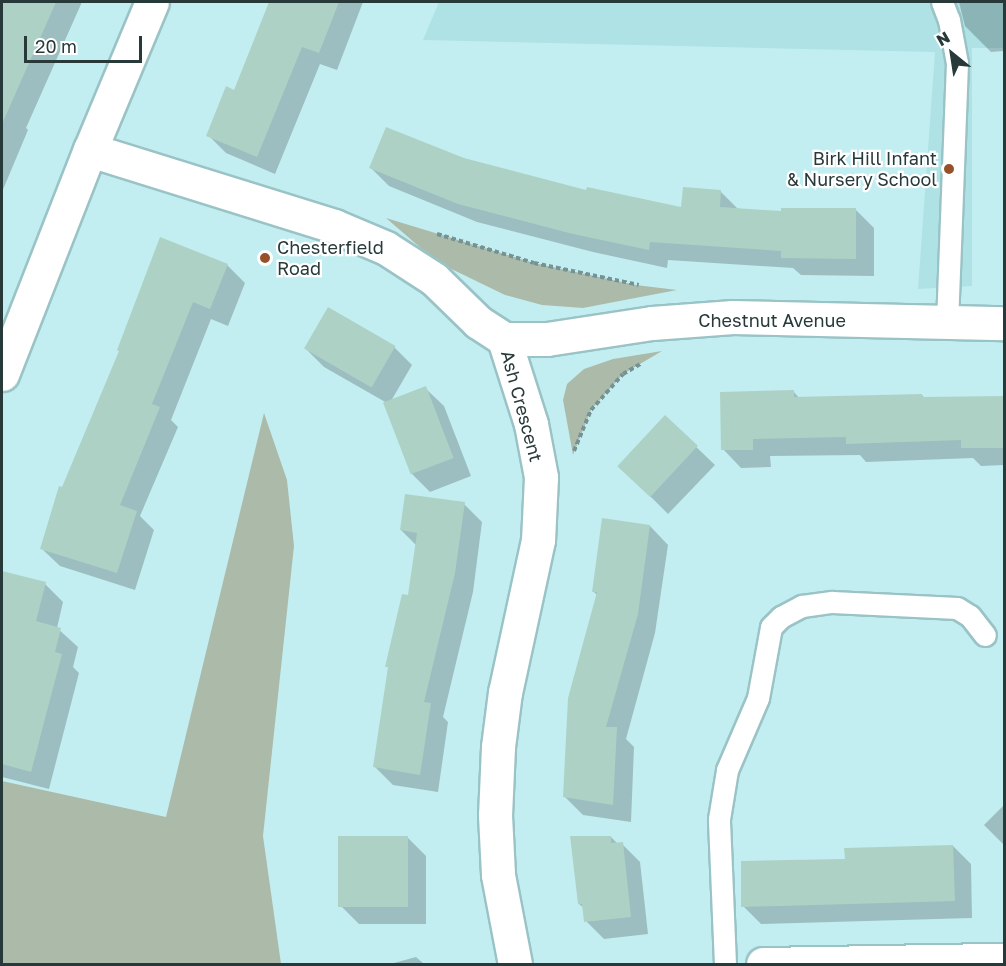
<!DOCTYPE html>
<style>
body{margin:0}
#map{position:relative;width:1006px;height:966px;overflow:hidden;background:#c3eef1;font-family:"Golos Text",sans-serif}
div>[style]{position:absolute}
.built>*{inset:0;background:#aee2e5}
.green>*{inset:0;background:#acbba9}
.shadow>*{inset:0;background:#0003}
.building>*{inset:0;background:#add2c5;transform-origin:0 0}
.path>*{height:4px;margin-top:-2px;transform-origin:0;background:repeating-linear-gradient(90deg,#759294 0 4.5px,transparent 0 7.5px)}
.roads{filter:drop-shadow(2px 0 #9ac3c6) drop-shadow(-2px 0 #9ac3c6) drop-shadow(0 2px #9ac3c6) drop-shadow(0 -2px #9ac3c6)}
.service>*{height:21px;margin:-10.5px;padding:0 10.5px;transform-origin:10.5px;border-radius:10.5px;background:#fff}
.minor>*{height:33px;margin:-16.5px;padding:0 16.5px;transform-origin:16.5px;border-radius:16.5px;background:#fff}
.secondary>*{height:33px;margin:-16.5px;padding:0 16.5px;transform-origin:16.5px;border-radius:16.5px;background:#fff}
.dots>*{width:16px;height:16px;translate:-50% -50%;box-sizing:border-box;border:3px solid #fff;border-radius:50%}
span{translate:-50% -50%;white-space:nowrap;text-align:center;line-height:1.15;-webkit-text-stroke:4.5px #fff;paint-order:stroke}
.poi-label{font-size:18px;color:#28393a}
.right{translate:-100% -50%;text-align:right}
.left{translate:0 -50%;text-align:left}
.street-label{font-size:18px;color:#28393a}
.frame{position:absolute;inset:0;border:3px solid #28393a;pointer-events:none}
.north{position:absolute;left:922px;top:24px;width:60px;height:60px;-webkit-text-stroke:4px #fff;paint-order:stroke;rotate:330deg;font-size:16px;font-weight:700;line-height:24px;text-align:center;color:#28393a}
.north::after{content:'';display:block;margin:auto;width:21px;height:27px;background:#28393a;clip-path:polygon(50% 0,100% 100%,50% 72%,0 100%)}
.scale{position:absolute;left:24px;top:36px;width:118px;height:27px;box-sizing:border-box;border:3px solid #28393a;border-top:0;padding-left:8px;font-size:18px;line-height:21px;white-space:nowrap;color:#28393a;-webkit-text-stroke:4px #fff;paint-order:stroke}
</style>
<div id="map">
<div class="built">
<div style="clip-path:polygon(439px 2px,1004px 2px,1004px 48px,972px 48px,972px 286px,918px 289px,935px 52px,423px 40px)"></div>
</div>
<div class="green">
<div style="clip-path:polygon(386px 218px,534px 263px,636px 285px,677px 290px,583px 308px,542px 305px,505px 295px,437px 262px)"></div>
<div style="clip-path:polygon(662px 351px,623px 374px,591px 410px,573px 455px,563px 400px,567px 384px,584px 369px,613px 359px)"></div>
<div style="clip-path:polygon(264px 413px,287px 480px,294px 546px,263px 836px,281px 964px,2px 964px,2px 781px,166px 817px)"></div>
</div>
<div class="shadow">
<div style="clip-path:polygon(2px 2px,82px 2px,26px 128px,28px 130px,2px 192px)"></div>
<div style="clip-path:polygon(274px 2px,363px 2px,337px 70px,320px 64px,275px 174px,226px 153px,208px 135px,235px 92px)"></div>
<div style="clip-path:polygon(959px 2px,1004px 2px,1004px 51px,991px 52px,965px 26px)"></div>
<div style="clip-path:polygon(463px 160px,587px 191px,683px 209px,720px 191px,739px 210px,783px 213px,856px 210px,874px 228px,874px 276px,801px 275px,793px 268px,668px 260px,667px 268px,593px 252px,477px 222px,389px 186px,371px 168px)"></div>
<div style="clip-path:polygon(227px 265px,245px 283px,228px 326px,211px 319px,171px 420px,178px 427px,140px 516px,154px 530px,135px 590px,60px 566px,41px 548px,121px 351px)"></div>
<div style="clip-path:polygon(394px 347px,412px 365px,391px 401px,425px 388px,444px 406px,471px 476px,430px 492px,412px 474px,387px 403px,324px 367px,306px 349px)"></div>
<div style="clip-path:polygon(793px 391px,800px 399px,922px 395px,925px 399px,1004px 398px,1004px 465px,981px 466px,973px 458px,866px 462px,860px 455px,770px 456px,771px 467px,741px 468px,723px 449px)"></div>
<div style="clip-path:polygon(665px 417px,715px 465px,668px 514px,637px 483px)"></div>
<div style="clip-path:polygon(464px 504px,482px 522px,473px 592px,443px 717px,448px 722px,438px 792px,393px 785px,375px 767px,390px 669px,387px 666px,409px 597px,416px 545px,401px 530px)"></div>
<div style="clip-path:polygon(650px 526px,668px 545px,655px 633px,626px 739px,634px 747px,631px 822px,583px 815px,565px 797px,598px 596px,593px 591px)"></div>
<div style="clip-path:polygon(2px 572px,45px 584px,63px 602px,57px 628px,78px 647px,73px 667px,79px 673px,49px 789px,2px 777px)"></div>
<div style="clip-path:polygon(1004px 805px,1004px 845px,984px 825px)"></div>
<div style="clip-path:polygon(611px 837px,618px 844px,622px 844px,640px 862px,648px 934px,604px 939px,586px 921px,584px 908px,579px 904px)"></div>
<div style="clip-path:polygon(408px 838px,426px 856px,426px 924px,359px 924px,341px 906px)"></div>
<div style="clip-path:polygon(953px 846px,971px 864px,972px 918px,761px 924px,743px 906px,846px 860px)"></div>
<div style="clip-path:polygon(416px 957px,424px 964px,390px 964px)"></div>
</div>
<div class="building">
<div style="clip-path:polygon(2px 2px,56px 2px,2px 124px)"></div>
<div style="clip-path:polygon(269px 2px,339px 2px,319px 53px,302px 47px,257px 157px,206px 136px,226px 86px,234px 90px)"></div>
<div style="clip-path:polygon(386px 127px,464px 158px,586px 190px,587px 187px,681px 207px,683px 187px,721px 190px,720px 207px,781px 211px,781px 208px,856px 208px,856px 259px,781px 258px,781px 251px,650px 242px,649px 250px,573px 234px,458px 204px,369px 168px)"></div>
<div style="clip-path:polygon(160px 237px,228px 264px,210px 309px,193px 302px,152px 404px,160px 407px,120px 505px,137px 511px,117px 573px,40px 549px,59px 486px,62px 487px,119px 351px,117px 350px)"></div>
<div style="left:328px;top:307px;width:78px;height:48px;rotate:30deg"></div>
<div style="left:426px;top:386px;width:77px;height:46px;rotate:69deg"></div>
<div style="clip-path:polygon(794px 390px,794px 397px,922px 394px,922px 397px,1005px 396px,1005px 448px,961px 448px,961px 440px,846px 444px,846px 437px,753px 439px,753px 450px,721px 450px,720px 392px)"></div>
<div style="left:665px;top:415px;width:45px;height:70px;rotate:43deg"></div>
<div style="clip-path:polygon(405px 494px,465px 502px,455px 573px,424px 702px,431px 703px,420px 775px,373px 767px,388px 667px,385px 667px,402px 594px,408px 595px,417px 533px,400px 530px)"></div>
<div style="clip-path:polygon(602px 518px,650px 525px,638px 614px,606px 727px,617px 727px,613px 805px,563px 797px,568px 698px,597px 592px,592px 592px)"></div>
<div style="clip-path:polygon(2px 571px,46px 582px,36px 621px,61px 628px,55px 652px,62px 654px,31px 772px,2px 764px)"></div>
<div style="left:338px;top:836px;width:70px;height:71px"></div>
<div style="clip-path:polygon(570px 836px,611px 836px,611px 843px,623px 842px,631px 917px,584px 922px,582px 904px,578px 904px)"></div>
<div style="clip-path:polygon(953px 845px,955px 901px,741px 907px,741px 861px,845px 859px,844px 848px)"></div>
</div>
<div class="path">
<div style="left:437px;top:234px;width:101px;rotate:16.6deg"></div>
<div style="left:534px;top:263px;width:107px;rotate:11.8deg"></div>
<div style="left:574px;top:451px;width:44px;rotate:-67.5deg"></div>
<div style="left:591px;top:410px;width:48px;rotate:-48.4deg"></div>
<div style="left:623px;top:374px;width:20px;rotate:-30deg"></div>
</div>
<div class="roads">
<div class="service">
<div style="left:942px;top:2px;width:19px;rotate:69deg"></div>
<div style="left:949px;top:20px;width:44px;rotate:79.5deg"></div>
<div style="left:957px;top:63px;width:260px;rotate:92.2deg"></div>
<div style="left:725px;top:964px;width:145px;rotate:-92.4deg"></div>
<div style="left:719px;top:819px;width:50px;rotate:-80.7deg"></div>
<div style="left:727px;top:770px;width:78px;rotate:-66.7deg"></div>
<div style="left:758px;top:698px;width:72px;rotate:-79.6deg"></div>
<div style="left:771px;top:627px;width:14px;rotate:-45deg"></div>
<div style="left:781px;top:617px;width:24px;rotate:-28deg"></div>
<div style="left:802px;top:606px;width:30px;rotate:-8deg"></div>
<div style="left:832px;top:602px;width:125px;rotate:2.7deg"></div>
<div style="left:957px;top:608px;width:15px;rotate:32deg"></div>
<div style="left:970px;top:616px;width:24px;rotate:52deg"></div>
</div>
<div class="minor">
<div style="left:90px;top:150px;width:256px;rotate:17.3deg"></div>
<div style="left:334px;top:226px;width:56px;rotate:22.9deg"></div>
<div style="left:386px;top:248px;width:57px;rotate:32.9deg"></div>
<div style="left:434px;top:279px;width:62px;rotate:44.3deg"></div>
<div style="left:478px;top:322px;width:31px;rotate:33deg"></div>
<div style="left:504px;top:339px;width:89px;rotate:72.4deg"></div>
<div style="left:531px;top:424px;width:54px;rotate:79.3deg"></div>
<div style="left:541px;top:477px;width:63px;rotate:92.7deg"></div>
<div style="left:538px;top:540px;width:156px;rotate:102.2deg"></div>
<div style="left:505px;top:692px;width:55px;rotate:97.3deg"></div>
<div style="left:498px;top:747px;width:68px;rotate:92.5deg"></div>
<div style="left:495px;top:815px;width:60px;rotate:87.1deg"></div>
<div style="left:498px;top:875px;width:91px;rotate:79.2deg"></div>
<div style="left:504px;top:339px;width:43px"></div>
<div style="left:547px;top:339px;width:106px;rotate:-8.7deg"></div>
<div style="left:652px;top:323px;width:81px;rotate:-4.2deg"></div>
<div style="left:733px;top:317px;width:271px;rotate:1.3deg"></div>
<div style="left:763px;top:964px;width:241px;rotate:-1deg"></div>
</div>
<div class="secondary">
<div style="left:2px;top:374px;width:241px;rotate:-68.6deg"></div>
<div style="left:90px;top:150px;width:160px;rotate:-67.3deg"></div>
</div>
</div>
<div class="dots">
<div style="left:949px;top:169px;background:#975129"></div>
<div style="left:265px;top:258px;background:#975129"></div>
</div>
<div class="poi-label">
<span class="right" style="left:937px;top:169px">Birk Hill Infant<br>&amp; Nursery School</span>
<span class="left" style="left:277px;top:258px">Chesterfield<br>Road</span>
</div>
<div class="street-label">
<span style="left:772px;top:320px">Chestnut Avenue</span>
<span style="left:522px;top:406px;rotate:75deg">Ash Crescent</span>
</div>
<div class="frame"></div>
<div class="north">N</div>
<div class="scale">20 m</div>
</div>
